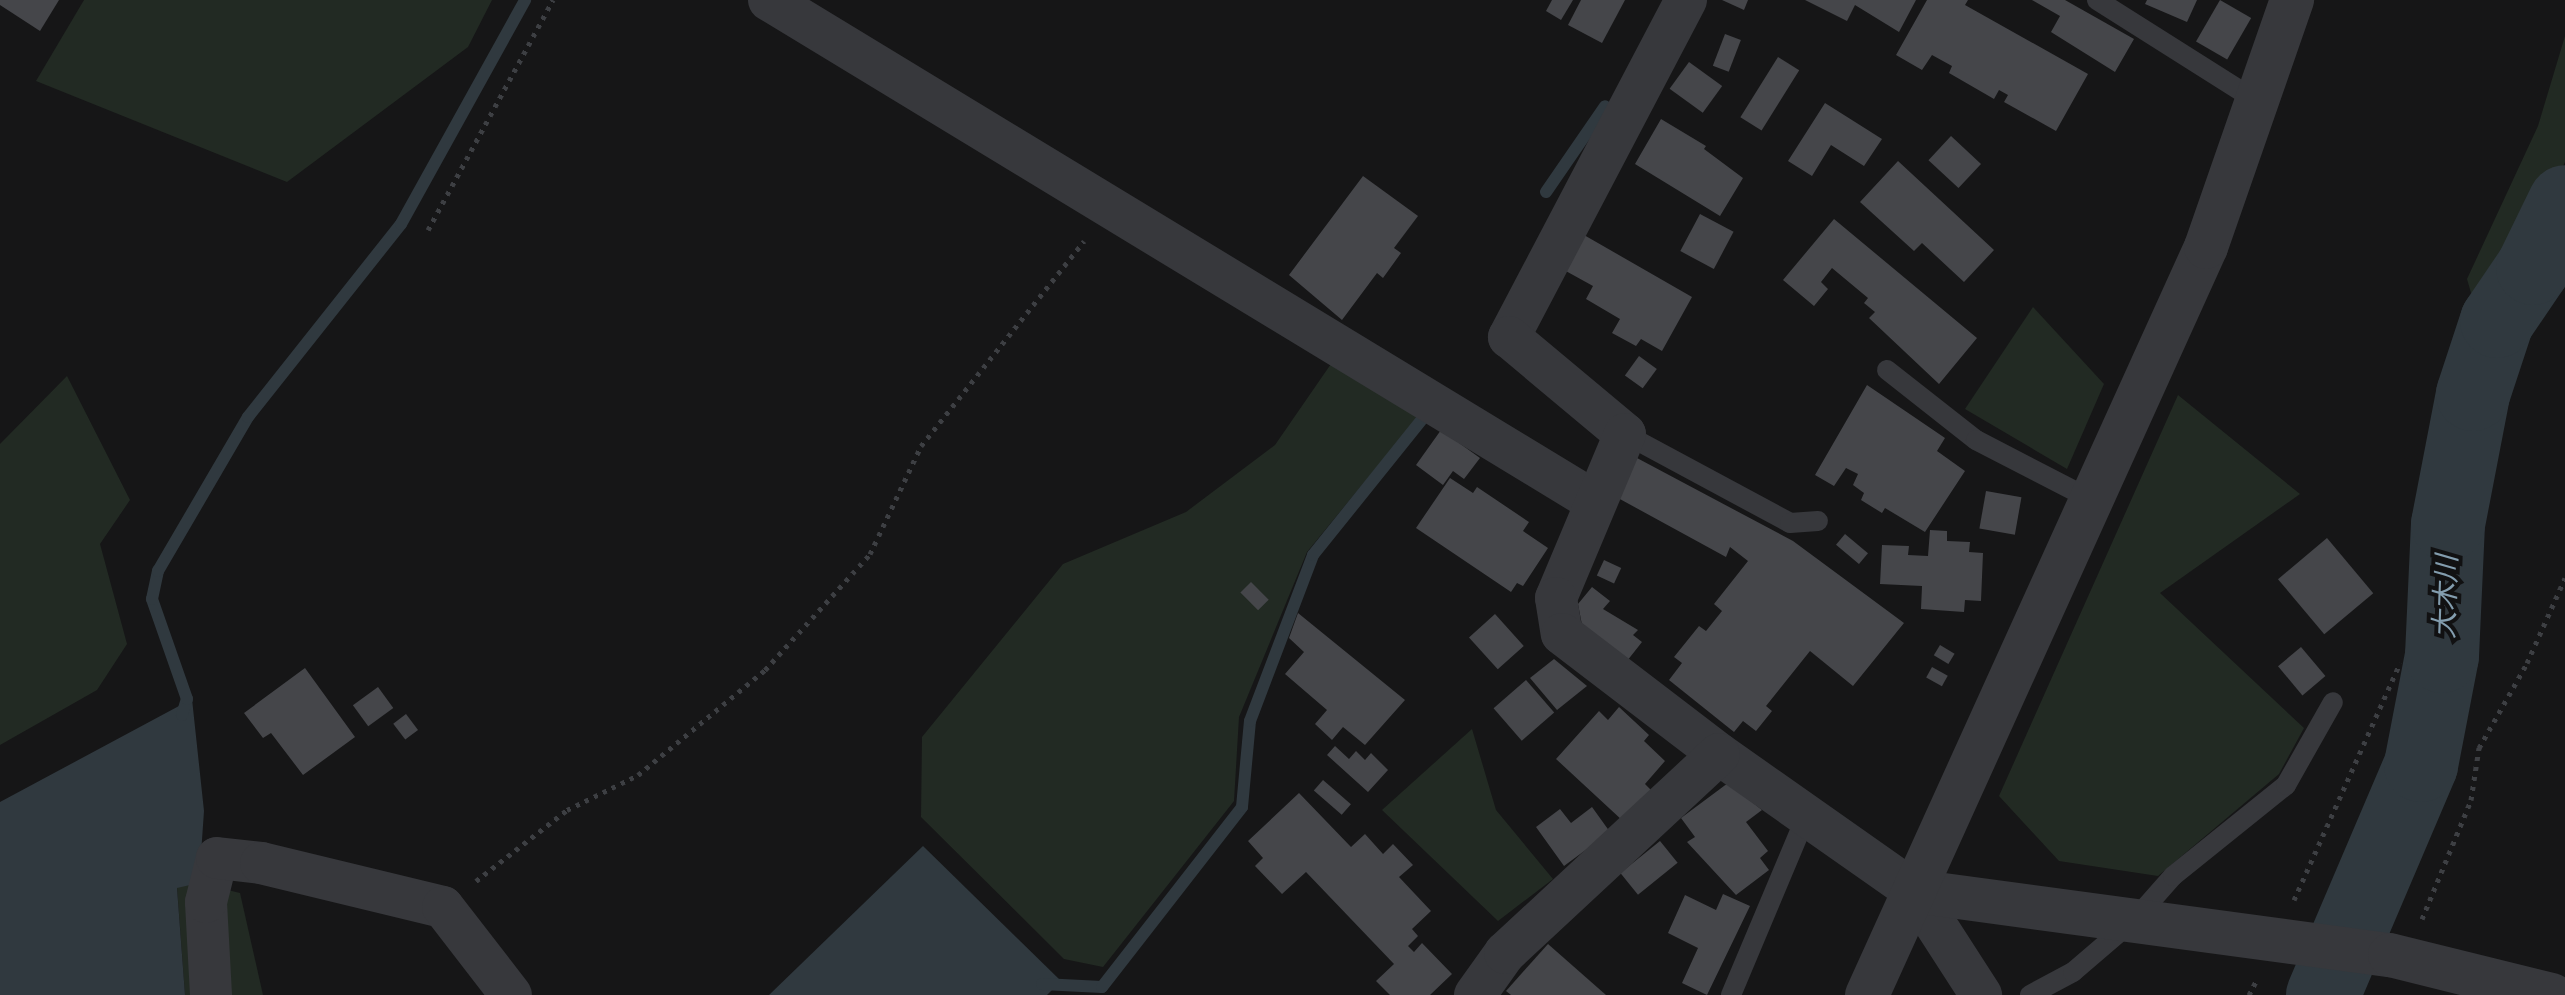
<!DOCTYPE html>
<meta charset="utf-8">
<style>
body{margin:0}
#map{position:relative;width:2565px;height:995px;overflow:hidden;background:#161617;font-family:Ubuntu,"Noto Sans JP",sans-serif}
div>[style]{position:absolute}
.green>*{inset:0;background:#222a23}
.water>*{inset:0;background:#30393f}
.stream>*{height:12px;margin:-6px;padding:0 6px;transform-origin:6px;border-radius:6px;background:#30393f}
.river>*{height:74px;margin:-37px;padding:0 37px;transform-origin:37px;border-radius:37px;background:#30393f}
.building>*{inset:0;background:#45464a;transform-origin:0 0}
.path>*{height:5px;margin-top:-2.5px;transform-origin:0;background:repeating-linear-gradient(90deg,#3d3f43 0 4px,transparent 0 10px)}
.service>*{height:20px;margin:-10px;padding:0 10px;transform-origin:10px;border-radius:10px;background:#37383c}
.minor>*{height:42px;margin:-21px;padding:0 21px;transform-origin:21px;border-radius:21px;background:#37383c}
.tertiary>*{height:44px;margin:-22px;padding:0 22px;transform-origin:22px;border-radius:22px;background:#37383c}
span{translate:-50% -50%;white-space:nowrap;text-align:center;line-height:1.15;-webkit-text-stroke:8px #111112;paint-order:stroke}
.water-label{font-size:28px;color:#839dae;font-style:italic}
</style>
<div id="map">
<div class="green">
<div style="clip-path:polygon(84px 0,492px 0,468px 47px,287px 182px,36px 81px)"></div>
<div style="clip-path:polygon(2565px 36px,2565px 162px,2525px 252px,2478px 317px,2467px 279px,2538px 126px)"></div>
<div style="clip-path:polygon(2033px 307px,2104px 384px,2067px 469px,1965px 409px)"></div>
<div style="clip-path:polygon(1333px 361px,1420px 414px,1307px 552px,1239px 717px,1234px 801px,1103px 967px,1064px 959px,921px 817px,922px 737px,1063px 564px,1186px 512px,1275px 445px)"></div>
<div style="clip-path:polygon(67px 376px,130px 500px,100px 544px,127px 644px,97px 690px,0 745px,0 444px)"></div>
<div style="clip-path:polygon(2178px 395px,2300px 494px,2160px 593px,2304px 728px,2279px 774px,2158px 876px,2059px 861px,1999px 796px)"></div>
<div style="clip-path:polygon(1472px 729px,1496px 810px,1553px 879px,1498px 921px,1382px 810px)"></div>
<div style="clip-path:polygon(199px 883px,240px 893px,263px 995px,185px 995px,177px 887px)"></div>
</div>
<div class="water">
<div style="clip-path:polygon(192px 699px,204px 811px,199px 883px,177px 888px,185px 995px,0 995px,0 802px)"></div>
<div style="clip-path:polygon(923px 846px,1061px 981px,1047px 995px,769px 995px)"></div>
</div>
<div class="stream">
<div style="left:1546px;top:192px;width:104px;rotate:-55.5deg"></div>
<div style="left:182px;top:715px;width:17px;rotate:-73deg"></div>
<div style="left:187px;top:699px;width:106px;rotate:-109.3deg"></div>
<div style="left:152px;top:599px;width:29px;rotate:-78deg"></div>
<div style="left:158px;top:571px;width:178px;rotate:-59.7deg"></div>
<div style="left:248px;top:417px;width:246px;rotate:-51.6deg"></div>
<div style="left:401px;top:224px;width:256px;rotate:-61deg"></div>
<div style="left:1042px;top:984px;width:60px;rotate:2.9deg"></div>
<div style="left:1102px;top:987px;width:228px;rotate:-52.1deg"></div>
<div style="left:1242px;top:807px;width:86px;rotate:-84.7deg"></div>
<div style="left:1250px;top:721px;width:178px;rotate:-69.2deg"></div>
<div style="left:1313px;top:555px;width:177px;rotate:-51.2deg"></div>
</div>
<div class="river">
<div style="left:2323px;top:995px;width:250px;rotate:-66.9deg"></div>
<div style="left:2421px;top:765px;width:111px;rotate:-79.1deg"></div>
<div style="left:2442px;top:656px;width:132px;rotate:-87.4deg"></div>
<div style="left:2448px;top:524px;width:132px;rotate:-79.1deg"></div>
<div style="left:2473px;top:394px;width:77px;rotate:-71.8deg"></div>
<div style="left:2497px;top:321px;width:64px;rotate:-55.8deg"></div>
<div style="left:2533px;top:268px;width:73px;rotate:-64.1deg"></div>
</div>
<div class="building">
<div style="clip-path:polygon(0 0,59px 0,40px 31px,0 5px)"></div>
<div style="clip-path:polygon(1552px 0,1573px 0,1561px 20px,1546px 11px)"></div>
<div style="clip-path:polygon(1581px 0,1625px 0,1602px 43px,1568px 25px)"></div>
<div style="clip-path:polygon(1722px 0,1748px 0,1744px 10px)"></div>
<div style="clip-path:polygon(1805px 0,1916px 0,1899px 32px,1855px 5px,1847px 21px)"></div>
<div style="clip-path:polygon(1927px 0,1968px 0,1965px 5px,2088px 74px,2056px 131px,2004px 102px,2008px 95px,1999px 90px,1994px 99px,1949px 73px,1952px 66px,1932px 55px,1922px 70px,1896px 55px)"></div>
<div style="clip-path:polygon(2032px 0,2065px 0,2134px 39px,2115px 72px,2051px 32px,2060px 16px)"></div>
<div style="clip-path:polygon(2147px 0,2197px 0,2187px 22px,2145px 4px)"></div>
<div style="left:2220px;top:0;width:36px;height:48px;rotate:30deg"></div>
<div style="left:1725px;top:34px;width:17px;height:34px;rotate:21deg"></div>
<div style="left:1778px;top:57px;width:25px;height:71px;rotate:32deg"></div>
<div style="left:1689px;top:62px;width:41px;height:33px;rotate:36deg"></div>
<div style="clip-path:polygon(1825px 103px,1882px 139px,1864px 166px,1831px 145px,1812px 176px,1788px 161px)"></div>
<div style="clip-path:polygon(1661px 119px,1706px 146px,1704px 149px,1743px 178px,1720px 216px,1635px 164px)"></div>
<div style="left:1951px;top:136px;width:41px;height:33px;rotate:43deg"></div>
<div style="clip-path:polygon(1898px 161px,1994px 250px,1964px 282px,1922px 243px,1914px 251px,1860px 202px)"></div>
<div style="clip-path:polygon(1363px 176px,1418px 216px,1394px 248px,1401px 253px,1383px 278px,1377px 273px,1342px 320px,1289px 275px)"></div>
<div style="left:1700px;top:214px;width:38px;height:42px;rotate:28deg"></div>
<div style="clip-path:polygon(1834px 219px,1977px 338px,1939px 384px,1869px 318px,1875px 312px,1864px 303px,1868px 298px,1832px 268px,1821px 282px,1828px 289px,1814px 306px,1783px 280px)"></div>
<div style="clip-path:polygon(1584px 235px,1692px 297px,1662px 351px,1641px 339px,1636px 346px,1612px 333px,1620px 319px,1586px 299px,1593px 286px,1564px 270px)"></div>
<div style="left:1639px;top:356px;width:22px;height:24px;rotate:36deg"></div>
<div style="clip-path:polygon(1867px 385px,1945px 438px,1937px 451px,1965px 471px,1925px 532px,1885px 508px,1882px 513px,1861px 500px,1864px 493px,1853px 485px,1858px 474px,1846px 468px,1834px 486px,1815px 475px)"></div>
<div style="clip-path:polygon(1441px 430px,1480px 458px,1464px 479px,1453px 471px,1443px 485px,1416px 465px)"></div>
<div style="clip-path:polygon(1637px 458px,1793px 541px,1904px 623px,1853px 686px,1810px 651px,1766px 706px,1772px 711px,1756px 731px,1743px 721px,1734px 732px,1669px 680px,1682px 663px,1674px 657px,1699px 626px,1706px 631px,1722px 611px,1714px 604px,1748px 561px,1730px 547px,1726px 557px,1618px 498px)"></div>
<div style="clip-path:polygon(1450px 478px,1473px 493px,1477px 487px,1529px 522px,1523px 531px,1548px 548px,1523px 586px,1517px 583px,1511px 592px,1416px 528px)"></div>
<div style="left:1986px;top:491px;width:36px;height:38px;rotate:10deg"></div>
<div style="clip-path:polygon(1930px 530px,1947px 531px,1947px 541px,1970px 542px,1969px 552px,1983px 553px,1981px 601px,1965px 600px,1964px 612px,1921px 609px,1922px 586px,1880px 584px,1882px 545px,1909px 546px,1908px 555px,1928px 556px)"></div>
<div style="left:1845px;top:534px;width:30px;height:14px;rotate:40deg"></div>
<div style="left:2327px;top:538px;width:72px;height:64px;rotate:50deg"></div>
<div style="left:1604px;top:560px;width:19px;height:17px;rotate:25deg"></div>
<div style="left:1251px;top:582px;width:25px;height:15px;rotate:45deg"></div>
<div style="clip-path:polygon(1592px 587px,1610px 601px,1603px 609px,1638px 630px,1633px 635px,1642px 642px,1627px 661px,1582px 625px,1578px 604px)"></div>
<div style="clip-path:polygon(1298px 613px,1405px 700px,1365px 745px,1343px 727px,1332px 740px,1315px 724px,1327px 710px,1285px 674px,1304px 652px,1289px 638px)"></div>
<div style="left:1495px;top:614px;width:43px;height:35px;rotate:48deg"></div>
<div style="left:1940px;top:645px;width:17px;height:12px;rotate:31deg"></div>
<div style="left:2301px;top:647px;width:38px;height:30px;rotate:50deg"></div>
<div style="clip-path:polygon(1554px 659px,1587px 686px,1557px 710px,1530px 678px)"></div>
<div style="left:1932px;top:667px;width:18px;height:12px;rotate:29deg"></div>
<div style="clip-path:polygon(305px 668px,355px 737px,303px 775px,271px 733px,263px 738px,244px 713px)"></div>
<div style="left:1526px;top:680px;width:43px;height:43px;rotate:49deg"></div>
<div style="left:378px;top:687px;width:26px;height:31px;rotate:54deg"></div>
<div style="clip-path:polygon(1619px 707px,1649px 735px,1644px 741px,1665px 761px,1645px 784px,1651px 790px,1623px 821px,1556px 759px,1599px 711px,1608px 720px)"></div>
<div style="left:406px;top:714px;width:20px;height:16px;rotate:53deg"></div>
<div style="clip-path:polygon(1335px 746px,1349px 759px,1356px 751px,1365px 760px,1371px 753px,1388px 770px,1368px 792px,1327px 755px)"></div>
<div style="left:1323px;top:780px;width:37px;height:14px;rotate:41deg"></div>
<div style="clip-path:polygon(1728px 783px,1762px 810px,1746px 822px,1768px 851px,1760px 858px,1769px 870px,1736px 895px,1687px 842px,1695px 837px,1681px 818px)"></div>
<div style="clip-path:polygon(1299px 793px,1351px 847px,1365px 834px,1383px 854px,1393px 844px,1413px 865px,1399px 877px,1431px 911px,1412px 929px,1418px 936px,1408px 946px,1414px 952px,1422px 943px,1452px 974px,1430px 995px,1390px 995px,1376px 981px,1394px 964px,1306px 872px,1282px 894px,1255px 866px,1263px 858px,1248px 841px)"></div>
<div style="clip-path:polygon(1592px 807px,1610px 832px,1564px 866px,1536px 827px,1560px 809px,1571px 823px)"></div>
<div style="left:1660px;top:841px;width:28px;height:51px;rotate:51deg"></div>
<div style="clip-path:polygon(1723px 894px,1750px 906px,1707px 995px,1682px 983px,1698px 948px,1668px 933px,1685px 895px,1716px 910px)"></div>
<div style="clip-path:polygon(1548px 944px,1606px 995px,1511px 995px,1506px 991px)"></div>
</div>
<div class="path">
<div style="left:428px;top:230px;width:262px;rotate:-61.5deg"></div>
<div style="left:476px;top:881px;width:115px;rotate:-38deg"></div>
<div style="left:567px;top:810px;width:79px;rotate:-26.2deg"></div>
<div style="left:638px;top:775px;width:165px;rotate:-39.6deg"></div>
<div style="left:765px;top:670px;width:156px;rotate:-47.8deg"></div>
<div style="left:870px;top:554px;width:119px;rotate:-64.7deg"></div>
<div style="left:921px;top:446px;width:262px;rotate:-51.5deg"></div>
<div style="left:2294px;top:900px;width:260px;rotate:-65.9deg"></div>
<div style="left:2422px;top:919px;width:129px;rotate:-67.6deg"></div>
<div style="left:2471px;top:800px;width:53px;rotate:-81.3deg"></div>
<div style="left:2479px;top:748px;width:98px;rotate:-60.5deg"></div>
<div style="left:2527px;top:663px;width:93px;rotate:-65.9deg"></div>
<div style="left:2249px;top:995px;width:16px;rotate:-63deg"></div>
</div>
<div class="service">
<div style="left:2097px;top:0;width:189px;rotate:32.3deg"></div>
<div style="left:1887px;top:370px;width:113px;rotate:38.2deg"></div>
<div style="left:1976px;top:440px;width:131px;rotate:27.3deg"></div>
<div style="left:1625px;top:434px;width:187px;rotate:28.3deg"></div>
<div style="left:1790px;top:523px;width:28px;rotate:-4deg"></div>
<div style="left:1731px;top:995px;width:196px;rotate:-67.2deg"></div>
<div style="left:2030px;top:995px;width:49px;rotate:-28.1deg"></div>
<div style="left:2073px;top:972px;width:83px;rotate:-40.6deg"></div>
<div style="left:2136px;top:918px;width:56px;rotate:-48.6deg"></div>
<div style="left:2173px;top:876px;width:145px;rotate:-38.8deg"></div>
<div style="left:2286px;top:785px;width:95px;rotate:-60.5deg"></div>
</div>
<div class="minor">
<div style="left:769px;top:0;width:965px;rotate:31.27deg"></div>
<div style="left:1686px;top:0;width:381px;rotate:117.7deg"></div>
<div style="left:1509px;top:337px;width:151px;rotate:39.9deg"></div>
<div style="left:1625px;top:434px;width:178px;rotate:112.8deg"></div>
<div style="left:1556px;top:598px;width:36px;rotate:81deg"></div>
<div style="left:1562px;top:634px;width:198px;rotate:37.4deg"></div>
<div style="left:1719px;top:754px;width:238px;rotate:35.1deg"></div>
<div style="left:1914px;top:891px;width:124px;rotate:57.2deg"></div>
<div style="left:211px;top:995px;width:93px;rotate:-93.1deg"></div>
<div style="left:206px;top:902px;width:45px;rotate:-76deg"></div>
<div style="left:217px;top:858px;width:44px;rotate:6.5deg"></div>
<div style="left:261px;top:863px;width:187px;rotate:13.6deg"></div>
<div style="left:443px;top:907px;width:111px;rotate:52.3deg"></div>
<div style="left:1475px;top:995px;width:52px;rotate:-54.5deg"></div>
<div style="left:1505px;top:953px;width:292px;rotate:-42.9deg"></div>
</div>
<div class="tertiary">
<div style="left:1914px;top:891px;width:480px;rotate:7.7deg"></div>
<div style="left:2390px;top:955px;width:167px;rotate:13.9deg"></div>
<div style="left:1867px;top:995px;width:821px;rotate:-65.62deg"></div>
<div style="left:2206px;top:247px;width:262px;rotate:-70.8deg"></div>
</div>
<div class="water-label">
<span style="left:2445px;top:597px;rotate:-88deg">大木川</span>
</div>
</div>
